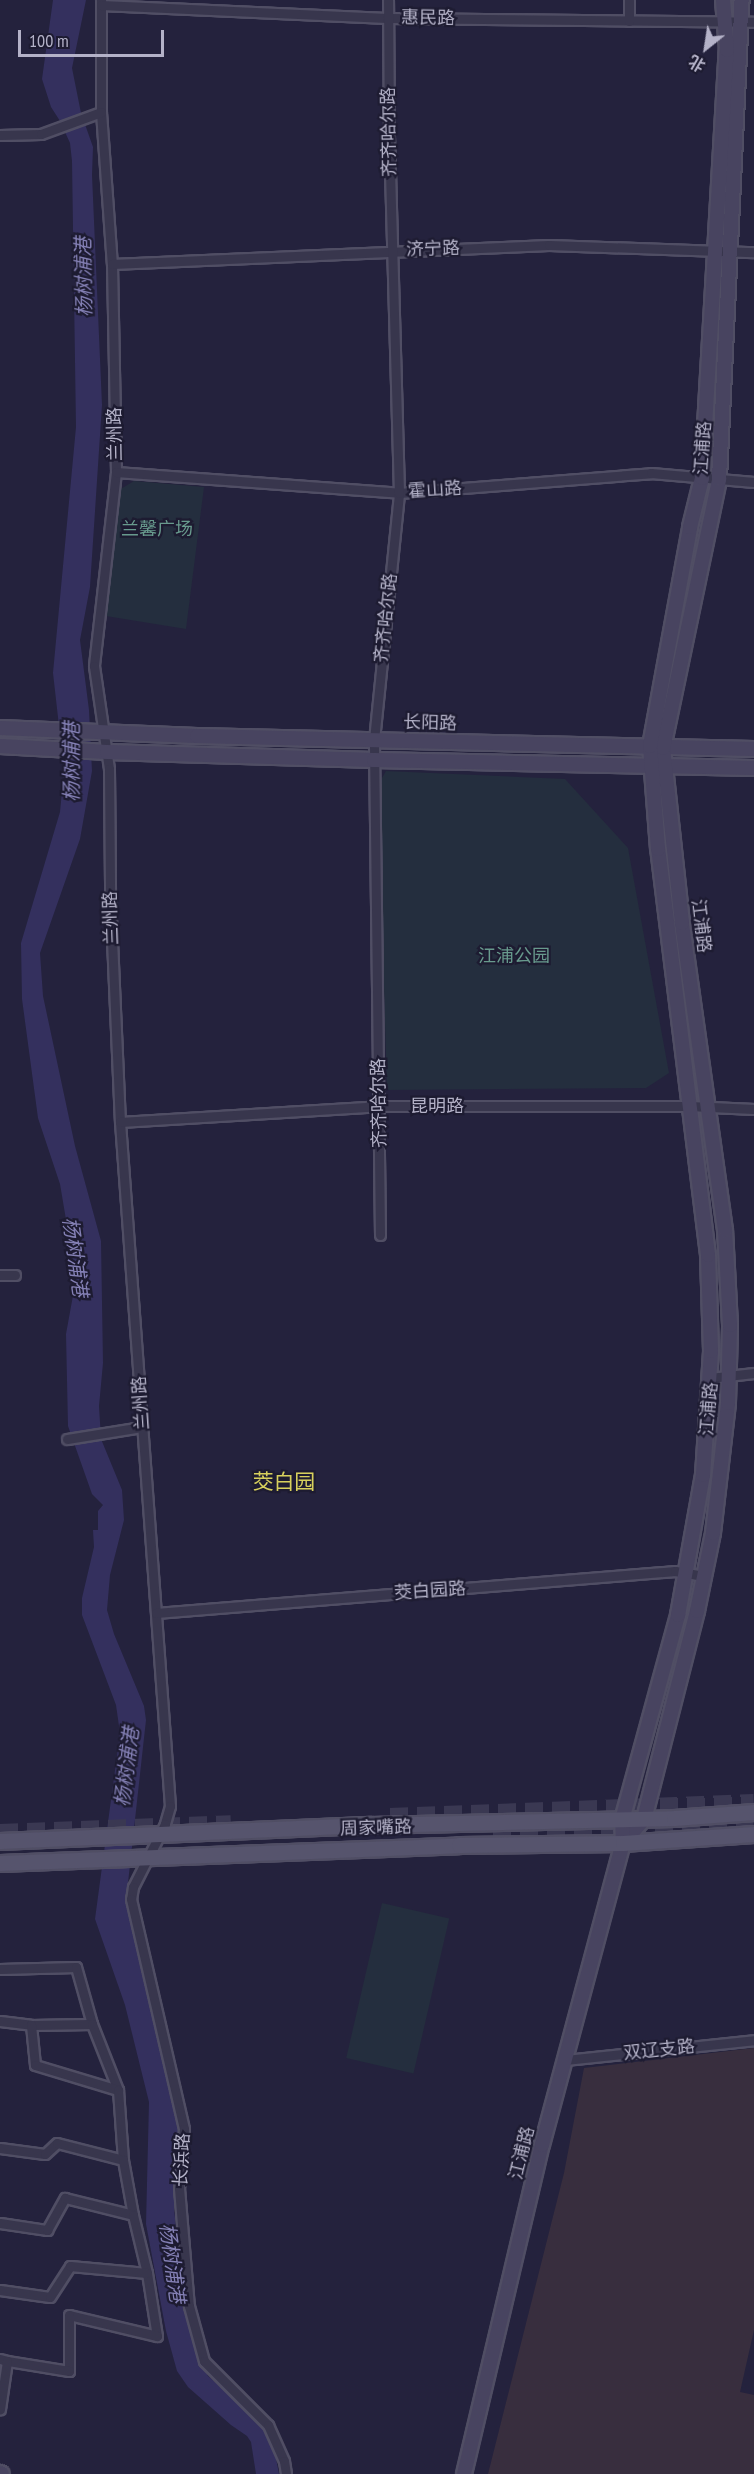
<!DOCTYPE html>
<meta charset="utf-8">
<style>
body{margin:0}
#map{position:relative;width:754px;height:2474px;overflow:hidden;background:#24223d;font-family:"PT Sans Narrow","Noto Sans SC",sans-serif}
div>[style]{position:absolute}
.medical>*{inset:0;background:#382e3e}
.green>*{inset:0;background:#242e3e;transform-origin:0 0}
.water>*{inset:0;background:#34305e}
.highway-tunnel>*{height:18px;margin-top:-9px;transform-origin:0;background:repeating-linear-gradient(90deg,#3a3852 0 18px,transparent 0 27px)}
.roads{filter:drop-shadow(2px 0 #504e64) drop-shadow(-2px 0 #504e64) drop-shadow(0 2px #504e64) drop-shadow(0 -2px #504e64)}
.street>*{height:9px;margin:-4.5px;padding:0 4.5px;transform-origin:4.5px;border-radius:4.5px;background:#38364d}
.secondary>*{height:14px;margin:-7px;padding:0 7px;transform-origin:7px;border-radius:7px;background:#484460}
.primary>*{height:15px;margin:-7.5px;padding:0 7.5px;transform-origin:7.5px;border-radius:7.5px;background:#56546d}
span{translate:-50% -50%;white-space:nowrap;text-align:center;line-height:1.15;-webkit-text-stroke:4.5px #1d1b31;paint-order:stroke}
.street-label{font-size:18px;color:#b4b2c8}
.park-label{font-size:18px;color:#689a8d}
.water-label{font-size:20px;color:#8480b5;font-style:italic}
.quarter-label{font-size:21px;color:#d7d05d}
.north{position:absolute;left:676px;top:18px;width:60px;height:60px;-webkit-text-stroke:4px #1d1b31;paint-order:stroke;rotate:210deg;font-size:16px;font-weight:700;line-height:24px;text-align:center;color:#b4b2c8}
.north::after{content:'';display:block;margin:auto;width:21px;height:27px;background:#b4b2c8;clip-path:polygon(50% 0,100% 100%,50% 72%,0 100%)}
.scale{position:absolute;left:18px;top:30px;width:146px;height:27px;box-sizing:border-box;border:3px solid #b4b2c8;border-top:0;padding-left:8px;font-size:18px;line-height:21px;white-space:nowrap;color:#b4b2c8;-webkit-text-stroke:4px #1d1b31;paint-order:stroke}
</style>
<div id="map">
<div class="medical">
<div style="clip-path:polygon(754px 2048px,754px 2330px,740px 2392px,754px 2395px,754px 2474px,488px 2474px,564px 2173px,584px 2068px)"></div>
</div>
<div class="green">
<div style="clip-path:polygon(134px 481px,204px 487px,186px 629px,106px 616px,119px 490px)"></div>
<div style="clip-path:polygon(386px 771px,565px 779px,628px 848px,669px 1073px,646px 1088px,387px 1090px,378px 785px)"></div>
<div style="left:382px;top:1903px;width:69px;height:159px;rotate:13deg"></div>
</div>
<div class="water">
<div style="clip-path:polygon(53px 0,86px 0,72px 68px,81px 113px,93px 147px,92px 175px,102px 405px,90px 587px,80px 640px,89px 710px,92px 771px,80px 839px,40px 953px,43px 996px,75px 1146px,101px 1241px,103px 1363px,99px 1406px,101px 1439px,122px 1490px,124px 1520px,110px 1575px,107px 1610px,114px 1634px,144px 1706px,146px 1720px,127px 1892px,136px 1943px,173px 2088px,179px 2129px,174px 2209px,183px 2290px,193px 2339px,201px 2364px,208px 2376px,244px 2407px,263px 2429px,275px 2453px,279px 2474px,256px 2474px,251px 2442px,247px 2436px,231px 2425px,188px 2387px,177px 2371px,166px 2331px,146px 2224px,149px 2102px,125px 2005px,95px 1919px,120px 1733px,116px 1705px,82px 1615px,82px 1598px,94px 1547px,93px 1530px,98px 1530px,98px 1511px,103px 1505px,92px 1494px,68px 1426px,66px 1334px,76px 1279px,60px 1184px,38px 1118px,22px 999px,21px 943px,60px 812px,64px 770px,53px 673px,76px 427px,72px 161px,70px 143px,60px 121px,51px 107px,42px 79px)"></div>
</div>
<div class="highway-tunnel">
<div style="left:390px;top:1817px;width:364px;rotate:-2.2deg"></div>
<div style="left:0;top:1833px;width:231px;rotate:-2.2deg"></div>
<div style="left:493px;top:1838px;width:261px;rotate:-2.6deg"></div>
</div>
<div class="roads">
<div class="street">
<div style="left:101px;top:0;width:112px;rotate:90deg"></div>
<div style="left:101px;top:112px;width:152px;rotate:85.9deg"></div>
<div style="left:112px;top:264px;width:208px;rotate:88.9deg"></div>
<div style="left:116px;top:472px;width:195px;rotate:96.5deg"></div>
<div style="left:94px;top:666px;width:104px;rotate:81.7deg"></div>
<div style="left:109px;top:769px;width:125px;rotate:89.5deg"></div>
<div style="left:110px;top:894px;width:228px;rotate:87.5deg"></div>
<div style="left:120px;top:1122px;width:686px;rotate:85.82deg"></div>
<div style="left:170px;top:1806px;width:19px;rotate:106deg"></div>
<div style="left:165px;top:1824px;width:71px;rotate:116.9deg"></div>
<div style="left:133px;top:1887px;width:12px;rotate:99deg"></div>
<div style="left:131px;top:1899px;width:236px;rotate:77deg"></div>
<div style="left:184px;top:2129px;width:59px;rotate:94.8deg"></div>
<div style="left:179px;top:2188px;width:118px;rotate:85.2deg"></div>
<div style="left:189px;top:2306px;width:57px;rotate:74.7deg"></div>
<div style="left:204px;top:2361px;width:91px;rotate:45deg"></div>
<div style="left:268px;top:2425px;width:39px;rotate:66deg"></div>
<div style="left:284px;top:2461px;width:13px;rotate:81deg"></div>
<div style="left:101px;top:5px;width:286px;rotate:2.6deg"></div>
<div style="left:387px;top:18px;width:367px;rotate:0.6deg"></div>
<div style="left:629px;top:21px;width:21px;rotate:-90deg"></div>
<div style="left:0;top:135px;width:41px;rotate:-1.4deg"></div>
<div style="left:41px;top:134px;width:64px;rotate:-20.1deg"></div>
<div style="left:112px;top:264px;width:437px;rotate:-2.5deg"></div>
<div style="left:549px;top:245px;width:205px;rotate:2deg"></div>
<div style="left:116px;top:472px;width:284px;rotate:4.2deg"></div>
<div style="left:399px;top:493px;width:253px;rotate:-4.5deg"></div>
<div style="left:651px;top:473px;width:103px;rotate:5deg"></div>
<div style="left:120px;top:1122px;width:259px;rotate:-3.5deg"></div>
<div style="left:379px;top:1106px;width:310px"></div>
<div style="left:689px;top:1106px;width:65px;rotate:2.6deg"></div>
<div style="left:380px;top:1235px;width:495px;rotate:-90.7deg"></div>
<div style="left:374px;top:740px;width:248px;rotate:-84.2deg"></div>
<div style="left:399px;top:493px;width:356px;rotate:-91.6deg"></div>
<div style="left:389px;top:137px;width:137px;rotate:-90.4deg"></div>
<div style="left:0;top:1275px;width:15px"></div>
<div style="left:710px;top:1378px;width:44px;rotate:-6.5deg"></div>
<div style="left:67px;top:1439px;width:76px;rotate:-9.1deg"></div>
<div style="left:156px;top:1613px;width:521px;rotate:-4.63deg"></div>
<div style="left:675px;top:1571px;width:29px;rotate:10deg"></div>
<div style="left:0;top:1969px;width:76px;rotate:-1.5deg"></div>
<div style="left:76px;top:1967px;width:59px;rotate:74.3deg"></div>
<div style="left:0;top:2021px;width:31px;rotate:7deg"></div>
<div style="left:31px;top:2025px;width:61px;rotate:-0.9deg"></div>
<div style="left:92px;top:2024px;width:71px;rotate:68.5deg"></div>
<div style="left:31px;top:2025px;width:40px;rotate:84.3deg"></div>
<div style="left:35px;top:2065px;width:87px;rotate:16.8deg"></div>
<div style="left:118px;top:2090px;width:70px;rotate:85.9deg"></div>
<div style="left:565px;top:2060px;width:190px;rotate:-6deg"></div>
<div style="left:0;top:2148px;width:45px;rotate:7.6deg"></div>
<div style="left:45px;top:2154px;width:16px;rotate:-43deg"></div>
<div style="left:57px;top:2143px;width:68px;rotate:14.4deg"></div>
<div style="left:123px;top:2160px;width:56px;rotate:79.7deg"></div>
<div style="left:0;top:2223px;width:48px;rotate:8.5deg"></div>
<div style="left:47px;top:2230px;width:37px;rotate:-61deg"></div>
<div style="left:65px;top:2198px;width:70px;rotate:14deg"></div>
<div style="left:133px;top:2215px;width:60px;rotate:76.4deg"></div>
<div style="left:147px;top:2273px;width:64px;rotate:81deg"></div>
<div style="left:157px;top:2336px;width:90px;rotate:-166.6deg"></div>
<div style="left:69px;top:2315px;width:56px;rotate:90deg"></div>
<div style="left:69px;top:2371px;width:63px;rotate:-170.8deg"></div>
<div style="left:0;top:2290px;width:50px;rotate:8deg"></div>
<div style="left:50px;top:2297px;width:37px;rotate:-57deg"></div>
<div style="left:70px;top:2266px;width:77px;rotate:5.2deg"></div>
<div style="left:0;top:2359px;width:7px;rotate:16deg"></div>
<div style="left:7px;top:2361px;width:49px;rotate:98.3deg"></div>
</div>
<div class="secondary">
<div style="left:0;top:728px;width:197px;rotate:2.3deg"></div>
<div style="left:197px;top:736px;width:557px;rotate:1.34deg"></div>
<div style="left:0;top:746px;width:107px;rotate:3.2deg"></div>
<div style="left:107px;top:752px;width:267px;rotate:1.7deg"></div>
<div style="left:374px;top:760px;width:380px;rotate:1.2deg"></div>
<div style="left:623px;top:1843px;width:32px;rotate:-49deg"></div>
<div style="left:644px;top:1819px;width:215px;rotate:-75.7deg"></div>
<div style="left:697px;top:1611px;width:80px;rotate:-78.4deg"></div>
<div style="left:713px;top:1533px;width:131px;rotate:-83.4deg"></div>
<div style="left:728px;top:1403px;width:78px;rotate:-88.5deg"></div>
<div style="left:730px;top:1325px;width:95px;rotate:-93deg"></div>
<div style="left:725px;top:1230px;width:310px;rotate:-98deg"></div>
<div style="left:682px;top:923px;width:176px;rotate:-96.2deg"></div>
<div style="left:663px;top:748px;width:275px;rotate:-78.2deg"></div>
<div style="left:719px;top:479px;width:480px;rotate:-87.3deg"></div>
<div style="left:0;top:2473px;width:2px;rotate:27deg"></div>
<div style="left:464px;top:2474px;width:338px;rotate:-76.7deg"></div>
<div style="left:542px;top:2145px;width:313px;rotate:-75deg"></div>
<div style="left:623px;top:1843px;width:23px;rotate:-92deg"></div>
<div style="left:622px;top:1820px;width:213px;rotate:-74.7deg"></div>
<div style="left:678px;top:1615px;width:142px;rotate:-79.9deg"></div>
<div style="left:703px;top:1475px;width:124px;rotate:-86.3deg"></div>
<div style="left:711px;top:1351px;width:96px;rotate:-91.8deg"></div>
<div style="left:708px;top:1255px;width:409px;rotate:-97deg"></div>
<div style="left:658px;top:849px;width:103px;rotate:-94.4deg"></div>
<div style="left:650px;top:746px;width:223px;rotate:-79.6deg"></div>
<div style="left:690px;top:527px;width:50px;rotate:-76.2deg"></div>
<div style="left:702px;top:478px;width:429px;rotate:-86.7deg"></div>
<div style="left:727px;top:50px;width:50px;rotate:-94.6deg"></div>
</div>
<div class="primary">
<div style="left:0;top:1841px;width:371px;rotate:-2.5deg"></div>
<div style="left:371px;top:1825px;width:303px;rotate:-1.3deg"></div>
<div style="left:674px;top:1818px;width:80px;rotate:-4.3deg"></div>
<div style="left:0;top:1863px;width:459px;rotate:-2.2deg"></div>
<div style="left:459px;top:1845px;width:164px;rotate:-0.7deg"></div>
<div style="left:623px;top:1843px;width:131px;rotate:-3.9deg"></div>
</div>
</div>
<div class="street-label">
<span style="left:428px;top:18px;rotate:1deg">惠民路</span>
<span style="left:389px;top:132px;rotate:-91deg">齐齐哈尔路</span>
<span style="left:433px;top:249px;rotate:-2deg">济宁路</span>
<span style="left:115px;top:434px;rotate:-91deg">兰州路</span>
<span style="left:703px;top:448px;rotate:-86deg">江浦路</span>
<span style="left:435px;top:490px;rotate:-4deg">霍山路</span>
<span style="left:386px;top:618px;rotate:-84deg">齐齐哈尔路</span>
<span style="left:430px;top:723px;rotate:2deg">长阳路</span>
<span style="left:111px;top:918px;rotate:-92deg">兰州路</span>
<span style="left:701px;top:926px;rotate:83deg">江浦路</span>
<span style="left:379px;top:1103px;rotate:-91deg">齐齐哈尔路</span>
<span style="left:437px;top:1106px">昆明路</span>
<span style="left:141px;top:1403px;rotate:-94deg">兰州路</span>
<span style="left:709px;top:1409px;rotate:-85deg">江浦路</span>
<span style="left:430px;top:1591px;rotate:-4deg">茭白园路</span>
<span style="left:376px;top:1828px;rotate:-2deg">周家嘴路</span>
<span style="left:659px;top:2050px;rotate:-6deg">双辽支路</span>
<span style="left:522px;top:2153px;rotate:-76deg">江浦路</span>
<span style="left:182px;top:2160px;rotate:-87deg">长浜路</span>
</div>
<div class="park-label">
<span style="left:157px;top:529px">兰馨广场</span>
<span style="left:514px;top:956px">江浦公园</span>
</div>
<div class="water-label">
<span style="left:84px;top:277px;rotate:-91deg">杨树浦港</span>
<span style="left:72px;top:762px;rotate:-90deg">杨树浦港</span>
<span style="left:75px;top:1257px;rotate:82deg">杨树浦港</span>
<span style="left:127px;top:1767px;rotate:-83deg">杨树浦港</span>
<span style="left:172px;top:2263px;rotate:82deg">杨树浦港</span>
</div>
<div class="quarter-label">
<span style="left:284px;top:1482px">茭白园</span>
</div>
<div class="north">北</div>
<div class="scale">100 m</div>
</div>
